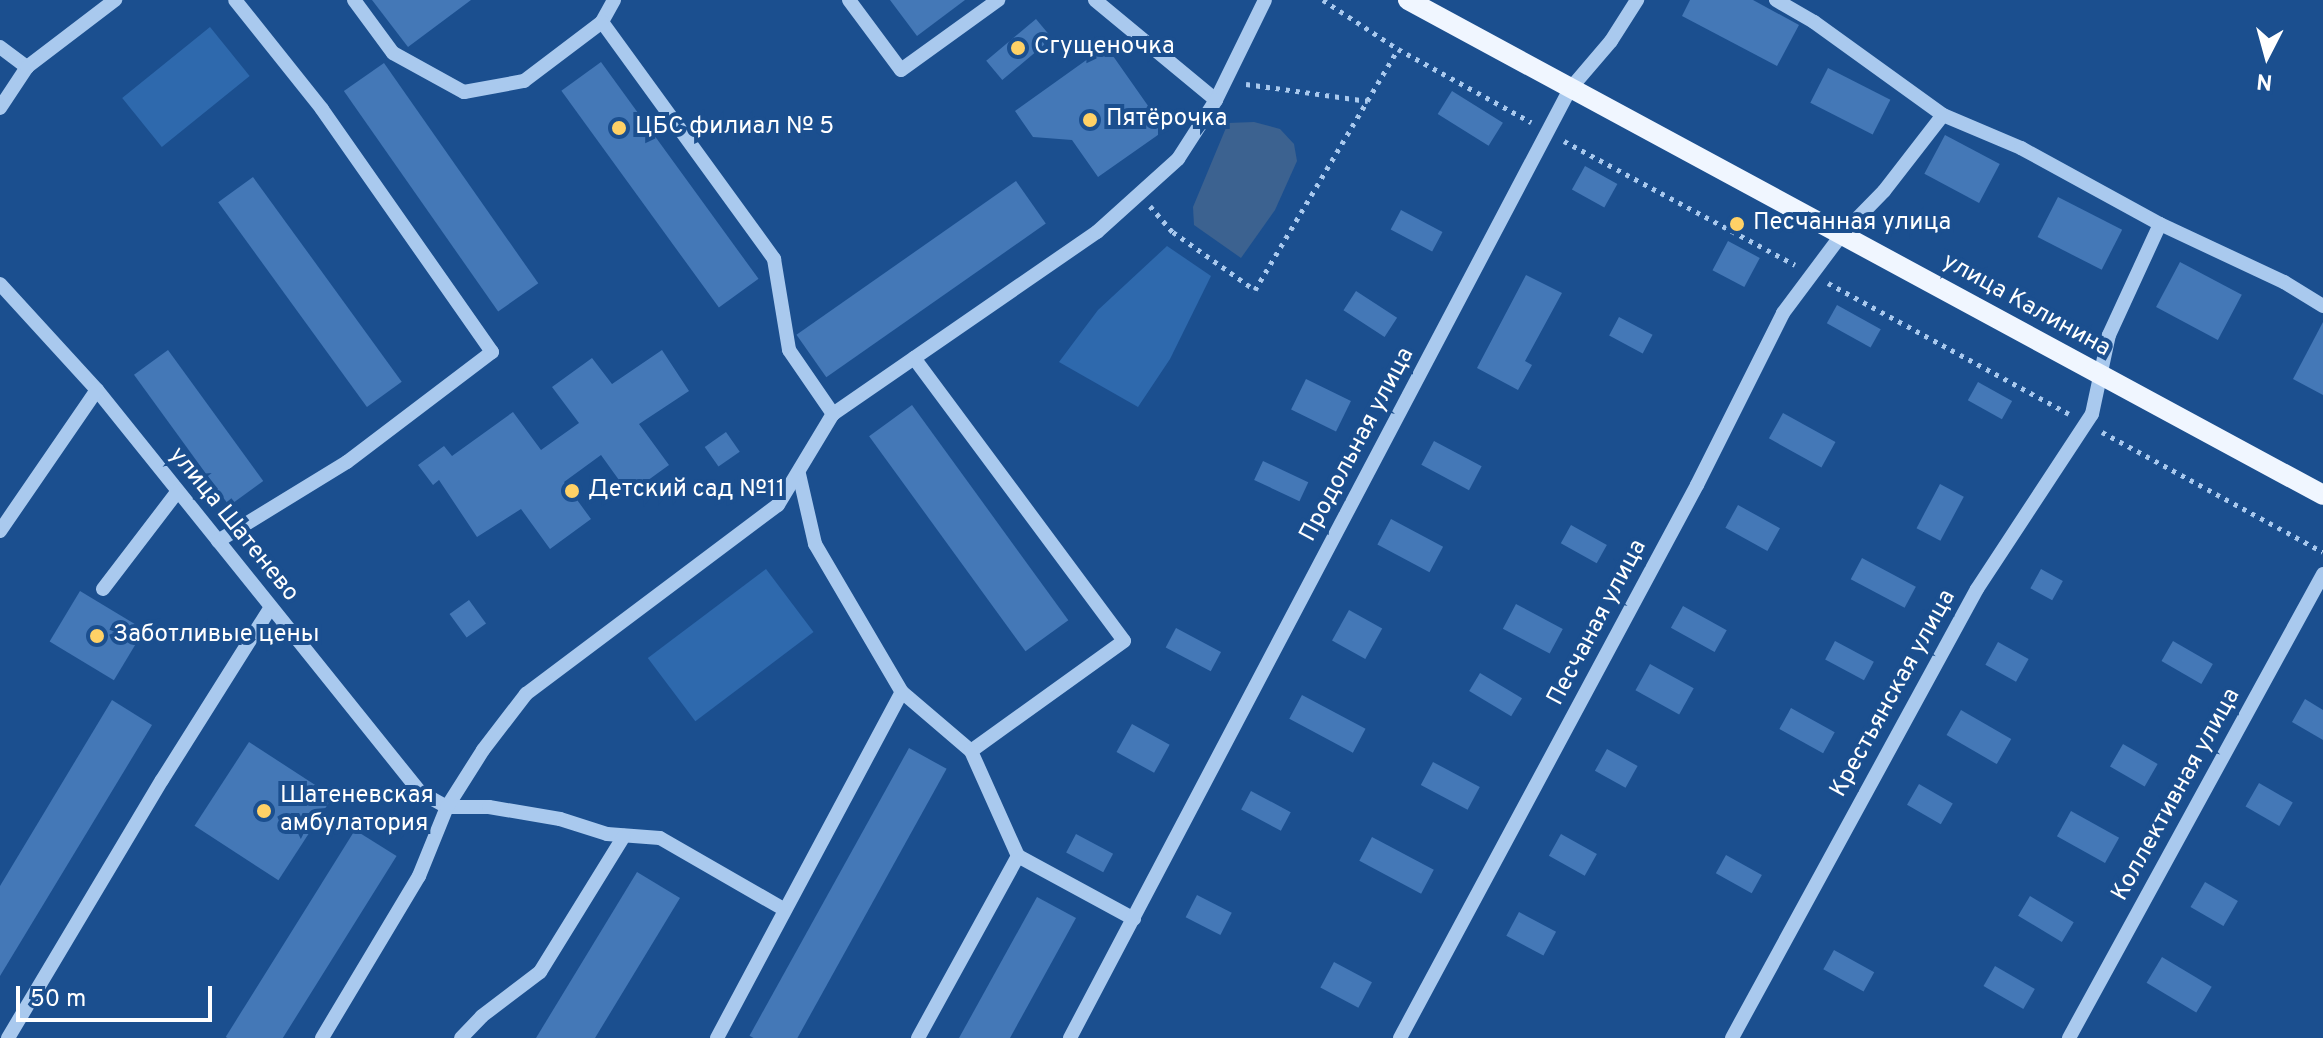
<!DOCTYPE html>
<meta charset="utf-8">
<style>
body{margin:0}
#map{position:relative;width:2323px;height:1038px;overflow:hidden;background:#1b4f8f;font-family:Overpass,sans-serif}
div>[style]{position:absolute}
.green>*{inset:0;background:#2e69ad;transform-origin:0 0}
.water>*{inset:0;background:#3c6290}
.building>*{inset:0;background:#4478b7;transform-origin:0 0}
.path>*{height:5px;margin-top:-2.5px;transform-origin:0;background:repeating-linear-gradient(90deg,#a9c9ee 0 4px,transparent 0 10px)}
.minor>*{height:14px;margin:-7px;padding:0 7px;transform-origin:7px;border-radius:7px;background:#a9c9ee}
.major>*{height:20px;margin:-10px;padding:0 10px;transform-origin:10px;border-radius:10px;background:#f0f6ff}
.dots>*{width:22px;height:22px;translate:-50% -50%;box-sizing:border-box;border:4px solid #1b4f8f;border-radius:50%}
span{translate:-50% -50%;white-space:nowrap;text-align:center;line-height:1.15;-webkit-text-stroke:8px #1b4f8f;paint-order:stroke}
.poi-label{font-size:24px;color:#fff}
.left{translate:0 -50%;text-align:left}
.street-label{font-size:24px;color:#fff}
.north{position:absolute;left:2227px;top:16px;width:80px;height:80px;-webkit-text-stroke:6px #1b4f8f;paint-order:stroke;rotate:186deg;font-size:22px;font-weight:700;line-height:32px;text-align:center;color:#fff}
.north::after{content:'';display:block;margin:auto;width:28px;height:36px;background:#fff;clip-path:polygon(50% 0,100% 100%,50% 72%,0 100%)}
.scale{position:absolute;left:16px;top:986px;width:196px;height:36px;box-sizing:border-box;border:4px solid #fff;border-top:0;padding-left:10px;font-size:24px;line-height:28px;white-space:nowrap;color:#fff;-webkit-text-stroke:6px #1b4f8f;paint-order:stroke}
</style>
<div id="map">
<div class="green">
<div style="left:210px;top:27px;width:63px;height:113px;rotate:51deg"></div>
<div style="clip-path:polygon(1167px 246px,1211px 276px,1170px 359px,1138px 407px,1059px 362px,1098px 310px)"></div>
<div style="left:766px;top:569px;width:79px;height:148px;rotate:53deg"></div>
</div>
<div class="water">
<div style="clip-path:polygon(1254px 122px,1280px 129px,1294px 144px,1297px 161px,1275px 210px,1241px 258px,1194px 225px,1193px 207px,1228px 123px)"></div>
</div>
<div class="building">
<div style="clip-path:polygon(372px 0,471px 0,408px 47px)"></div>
<div style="clip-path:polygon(890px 0,965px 0,917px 36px)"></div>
<div style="clip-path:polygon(1690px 0,1753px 0,1799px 25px,1777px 66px,1682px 16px)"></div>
<div style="left:1036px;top:19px;width:25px;height:65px;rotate:50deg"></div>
<div style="clip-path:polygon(1106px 46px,1165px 130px,1098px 177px,1072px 140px,1033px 137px,1015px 111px)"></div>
<div style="left:601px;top:62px;width:268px;height:49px;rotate:54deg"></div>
<div style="left:384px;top:63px;width:269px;height:49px;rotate:55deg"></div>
<div style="left:1828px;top:68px;width:70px;height:39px;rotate:27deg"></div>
<div style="left:1452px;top:91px;width:60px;height:27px;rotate:32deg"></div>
<div style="left:1945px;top:135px;width:62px;height:44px;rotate:28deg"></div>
<div style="left:1585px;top:166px;width:37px;height:27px;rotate:29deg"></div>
<div style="left:253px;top:177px;width:253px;height:43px;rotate:54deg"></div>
<div style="left:1016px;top:181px;width:52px;height:268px;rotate:55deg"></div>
<div style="left:2058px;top:197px;width:72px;height:45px;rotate:27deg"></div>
<div style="left:1401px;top:210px;width:47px;height:22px;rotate:28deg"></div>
<div style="left:1728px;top:241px;width:36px;height:33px;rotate:28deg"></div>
<div style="left:2180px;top:262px;width:70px;height:51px;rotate:28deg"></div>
<div style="clip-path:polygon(1526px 275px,1562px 293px,1525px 361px,1532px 365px,1518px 390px,1477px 368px)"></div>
<div style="left:1356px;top:291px;width:49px;height:23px;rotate:33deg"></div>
<div style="left:1837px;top:305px;width:50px;height:21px;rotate:29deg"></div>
<div style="left:1619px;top:317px;width:38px;height:21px;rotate:28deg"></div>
<div style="clip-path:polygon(2323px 322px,2323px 395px,2293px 379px)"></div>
<div style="left:168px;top:350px;width:162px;height:42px;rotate:54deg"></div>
<div style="clip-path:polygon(662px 350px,689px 391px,639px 424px,669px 465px,629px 494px,601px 455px,564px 482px,591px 519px,550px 549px,521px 509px,477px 537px,439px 480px,433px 485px,418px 465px,444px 446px,452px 456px,513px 412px,541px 450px,579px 423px,552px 387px,592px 358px,612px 384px)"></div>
<div style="left:1306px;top:379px;width:50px;height:34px;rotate:26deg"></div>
<div style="left:1978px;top:382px;width:39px;height:21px;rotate:29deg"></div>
<div style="left:912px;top:405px;width:266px;height:53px;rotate:54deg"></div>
<div style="left:1783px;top:413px;width:60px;height:29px;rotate:29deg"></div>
<div style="left:726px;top:432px;width:24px;height:26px;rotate:55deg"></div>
<div style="left:1434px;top:441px;width:54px;height:27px;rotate:28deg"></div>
<div style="left:1263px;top:461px;width:50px;height:21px;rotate:25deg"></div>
<div style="left:1940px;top:484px;width:27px;height:50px;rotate:28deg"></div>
<div style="left:1738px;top:505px;width:48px;height:26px;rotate:29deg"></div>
<div style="left:1391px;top:519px;width:59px;height:29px;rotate:28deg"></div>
<div style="left:1571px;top:525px;width:41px;height:21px;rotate:29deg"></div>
<div style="left:1862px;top:558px;width:61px;height:24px;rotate:28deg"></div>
<div style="left:2041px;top:569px;width:25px;height:22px;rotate:29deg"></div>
<div style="left:80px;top:591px;width:75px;height:59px;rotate:31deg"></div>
<div style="left:469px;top:600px;width:29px;height:24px;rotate:54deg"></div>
<div style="left:1516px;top:604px;width:53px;height:28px;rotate:28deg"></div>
<div style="left:1683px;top:606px;width:50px;height:25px;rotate:29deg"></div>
<div style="left:1349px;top:610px;width:38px;height:35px;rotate:29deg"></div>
<div style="left:1176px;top:628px;width:51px;height:22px;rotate:28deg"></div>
<div style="left:1835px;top:641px;width:44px;height:21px;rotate:28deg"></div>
<div style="left:2173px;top:641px;width:46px;height:23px;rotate:30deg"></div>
<div style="left:1998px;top:642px;width:35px;height:26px;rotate:29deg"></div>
<div style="left:1650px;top:664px;width:50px;height:30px;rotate:29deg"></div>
<div style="left:1480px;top:673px;width:49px;height:21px;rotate:31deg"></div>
<div style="left:1302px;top:695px;width:72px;height:27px;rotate:28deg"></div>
<div style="clip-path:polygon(2305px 699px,2323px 710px,2323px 740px,2292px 722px)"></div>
<div style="clip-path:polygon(112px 700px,152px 725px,0 976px,0 886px)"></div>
<div style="left:1791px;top:708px;width:50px;height:24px;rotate:29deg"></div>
<div style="left:1961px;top:710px;width:58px;height:29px;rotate:30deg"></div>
<div style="left:1132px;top:724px;width:43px;height:32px;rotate:29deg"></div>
<div style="left:249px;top:742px;width:100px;height:100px;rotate:33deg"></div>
<div style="left:2123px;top:744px;width:40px;height:26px;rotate:30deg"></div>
<div style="left:909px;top:748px;width:43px;height:329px;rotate:29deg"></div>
<div style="left:1607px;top:749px;width:35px;height:25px;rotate:29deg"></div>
<div style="left:1433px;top:762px;width:53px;height:26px;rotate:28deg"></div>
<div style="left:2259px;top:783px;width:39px;height:27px;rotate:30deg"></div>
<div style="left:1919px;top:784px;width:39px;height:24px;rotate:30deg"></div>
<div style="left:1251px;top:791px;width:45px;height:21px;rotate:28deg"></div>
<div style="left:2071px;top:811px;width:55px;height:29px;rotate:29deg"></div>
<div style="left:355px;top:830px;width:49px;height:244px;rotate:32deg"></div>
<div style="left:1076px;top:834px;width:42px;height:21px;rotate:28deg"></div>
<div style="left:1561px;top:834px;width:41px;height:25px;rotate:29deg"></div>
<div style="left:1372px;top:837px;width:70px;height:27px;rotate:28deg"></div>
<div style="left:1726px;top:855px;width:41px;height:21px;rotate:29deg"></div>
<div style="clip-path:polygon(637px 872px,680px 898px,595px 1038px,536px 1038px)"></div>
<div style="left:2205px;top:882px;width:38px;height:29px;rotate:30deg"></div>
<div style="left:1197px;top:895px;width:39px;height:25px;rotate:27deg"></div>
<div style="left:2030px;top:896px;width:51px;height:23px;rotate:31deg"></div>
<div style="clip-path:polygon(1037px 897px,1076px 918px,1010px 1038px,959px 1038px)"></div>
<div style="left:1519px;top:912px;width:42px;height:27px;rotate:28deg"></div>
<div style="left:1834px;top:950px;width:46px;height:22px;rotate:29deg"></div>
<div style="left:2162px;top:957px;width:58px;height:30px;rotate:31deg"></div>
<div style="left:1334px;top:962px;width:43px;height:29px;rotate:28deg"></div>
<div style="left:1995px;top:966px;width:46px;height:23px;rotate:30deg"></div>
</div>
<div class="path">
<div style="left:1323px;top:0;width:90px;rotate:33.2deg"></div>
<div style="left:1398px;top:49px;width:152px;rotate:28.8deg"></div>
<div style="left:1246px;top:84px;width:123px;rotate:7.9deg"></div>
<div style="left:1564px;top:141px;width:262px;rotate:28.2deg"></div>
<div style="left:1150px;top:206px;width:35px;rotate:49deg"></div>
<div style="left:1173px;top:232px;width:100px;rotate:35.3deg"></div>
<div style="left:1255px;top:290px;width:280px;rotate:-59.3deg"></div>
<div style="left:1828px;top:283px;width:274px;rotate:28.5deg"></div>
<div style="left:2102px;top:432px;width:251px;rotate:28.5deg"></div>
</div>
<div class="minor">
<div style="left:354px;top:0;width:66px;rotate:53.7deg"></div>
<div style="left:393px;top:53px;width:81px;rotate:28.8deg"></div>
<div style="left:464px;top:92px;width:61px;rotate:-10.4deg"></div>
<div style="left:524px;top:81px;width:98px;rotate:-37.1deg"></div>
<div style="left:614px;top:0;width:25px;rotate:119deg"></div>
<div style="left:602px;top:22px;width:293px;rotate:54deg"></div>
<div style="left:774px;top:259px;width:92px;rotate:80.6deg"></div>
<div style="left:789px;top:350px;width:78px;rotate:55.5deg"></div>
<div style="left:849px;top:0;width:87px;rotate:53.4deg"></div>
<div style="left:901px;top:70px;width:120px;rotate:-35.8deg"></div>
<div style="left:1095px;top:0;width:157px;rotate:39.6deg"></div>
<div style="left:1216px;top:100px;width:111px;rotate:-63.9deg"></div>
<div style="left:1776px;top:0;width:44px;rotate:30.1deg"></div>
<div style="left:1814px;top:22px;width:159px;rotate:35.8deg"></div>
<div style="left:1943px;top:115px;width:85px;rotate:22.9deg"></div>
<div style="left:2021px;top:148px;width:158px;rotate:28.7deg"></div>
<div style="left:2160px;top:224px;width:137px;rotate:25.1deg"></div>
<div style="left:2284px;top:282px;width:46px;rotate:31.6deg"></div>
<div style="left:0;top:47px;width:34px;rotate:37deg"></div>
<div style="left:0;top:108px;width:49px;rotate:-56.6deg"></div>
<div style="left:27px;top:67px;width:111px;rotate:-37.3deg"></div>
<div style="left:0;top:284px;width:144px;rotate:47.5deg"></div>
<div style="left:97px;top:390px;width:516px;rotate:51.22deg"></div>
<div style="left:420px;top:792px;width:31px;rotate:29deg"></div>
<div style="left:447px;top:807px;width:42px"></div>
<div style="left:489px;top:807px;width:72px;rotate:9.6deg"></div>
<div style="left:560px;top:819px;width:49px;rotate:17.7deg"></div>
<div style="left:607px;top:834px;width:53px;rotate:4.3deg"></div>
<div style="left:660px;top:838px;width:144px;rotate:29.9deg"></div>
<div style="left:914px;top:358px;width:352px;rotate:53.4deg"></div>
<div style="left:1124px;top:641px;width:188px;rotate:144.3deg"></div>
<div style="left:799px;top:474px;width:72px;rotate:77.1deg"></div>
<div style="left:815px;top:544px;width:172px;rotate:59.6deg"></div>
<div style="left:902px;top:692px;width:91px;rotate:40.5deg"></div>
<div style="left:971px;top:751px;width:115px;rotate:65.9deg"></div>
<div style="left:1018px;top:856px;width:132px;rotate:28.5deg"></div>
<div style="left:0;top:531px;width:171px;rotate:-55.5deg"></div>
<div style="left:218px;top:541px;width:151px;rotate:-31.5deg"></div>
<div style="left:347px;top:462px;width:182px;rotate:-37.2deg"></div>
<div style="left:492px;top:352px;width:297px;rotate:-125deg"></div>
<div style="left:322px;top:109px;width:139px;rotate:-128.6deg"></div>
<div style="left:103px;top:589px;width:123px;rotate:-52.6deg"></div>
<div style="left:8px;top:1038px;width:300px;rotate:-59.2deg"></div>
<div style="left:162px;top:780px;width:204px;rotate:-57.8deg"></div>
<div style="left:322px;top:1038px;width:189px;rotate:-59.1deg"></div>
<div style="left:419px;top:876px;width:74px;rotate:-67.9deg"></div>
<div style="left:447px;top:807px;width:67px;rotate:-57.7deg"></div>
<div style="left:483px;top:750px;width:71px;rotate:-52.5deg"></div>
<div style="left:526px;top:694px;width:315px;rotate:-36.9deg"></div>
<div style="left:778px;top:505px;width:106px;rotate:-58.9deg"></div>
<div style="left:833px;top:414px;width:321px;rotate:-34.6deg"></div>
<div style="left:1097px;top:232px;width:109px;rotate:-42deg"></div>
<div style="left:1178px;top:159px;width:70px;rotate:-57.2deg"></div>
<div style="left:461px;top:1038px;width:30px;rotate:-46deg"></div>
<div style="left:482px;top:1016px;width:73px;rotate:-37.2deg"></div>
<div style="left:540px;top:972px;width:160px;rotate:-58.3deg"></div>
<div style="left:717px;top:1038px;width:392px;rotate:-61.9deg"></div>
<div style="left:918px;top:1038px;width:208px;rotate:-61.2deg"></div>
<div style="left:1070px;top:1038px;width:1073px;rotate:-62.22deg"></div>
<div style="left:1570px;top:89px;width:63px;rotate:-49.5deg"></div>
<div style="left:1611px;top:41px;width:49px;rotate:-57.6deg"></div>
<div style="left:1400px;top:1038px;width:628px;rotate:-61.76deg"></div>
<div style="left:1697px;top:485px;width:192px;rotate:-63.4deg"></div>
<div style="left:1783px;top:313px;width:99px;rotate:-53.2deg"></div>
<div style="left:1842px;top:234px;width:60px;rotate:-45.7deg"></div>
<div style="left:1884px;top:191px;width:96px;rotate:-52.2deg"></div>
<div style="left:1732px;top:1038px;width:511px;rotate:-61.38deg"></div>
<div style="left:1977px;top:589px;width:209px;rotate:-56.7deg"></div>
<div style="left:2092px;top:414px;width:81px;rotate:-77.9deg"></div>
<div style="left:2109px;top:335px;width:122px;rotate:-65.3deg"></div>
<div style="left:2069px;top:1038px;width:529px;rotate:-61.3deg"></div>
</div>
<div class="major">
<div style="left:1408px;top:0;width:1040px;rotate:28.41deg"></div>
</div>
<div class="dots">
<div style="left:1018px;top:48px;background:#ffd166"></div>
<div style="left:1090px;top:120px;background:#ffd166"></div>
<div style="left:619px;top:128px;background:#ffd166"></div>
<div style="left:1737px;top:224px;background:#ffd166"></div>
<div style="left:572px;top:491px;background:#ffd166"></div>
<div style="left:97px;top:636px;background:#ffd166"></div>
<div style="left:264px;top:811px;background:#ffd166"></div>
</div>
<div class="poi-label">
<span class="left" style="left:1034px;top:48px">Сгущеночка</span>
<span class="left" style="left:1106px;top:120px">Пятёрочка</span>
<span class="left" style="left:635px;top:128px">ЦБС филиал № 5</span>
<span class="left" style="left:1753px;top:224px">Песчанная улица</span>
<span class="left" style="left:588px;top:491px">Детский сад №11</span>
<span class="left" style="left:113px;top:636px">Заботливые цены</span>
<span class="left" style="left:280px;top:811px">Шатеневская<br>амбулатория</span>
</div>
<div class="street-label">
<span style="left:2026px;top:306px;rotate:29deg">улица Калинина</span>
<span style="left:1358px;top:445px;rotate:-62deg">Продольная улица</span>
<span style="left:233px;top:525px;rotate:51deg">улица Шатенево</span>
<span style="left:1598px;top:623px;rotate:-62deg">Песчаная улица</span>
<span style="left:1894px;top:694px;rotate:-61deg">Крестьянская улица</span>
<span style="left:2177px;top:795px;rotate:-61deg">Коллективная улица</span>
</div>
<div class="north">N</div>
<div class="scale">50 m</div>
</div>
